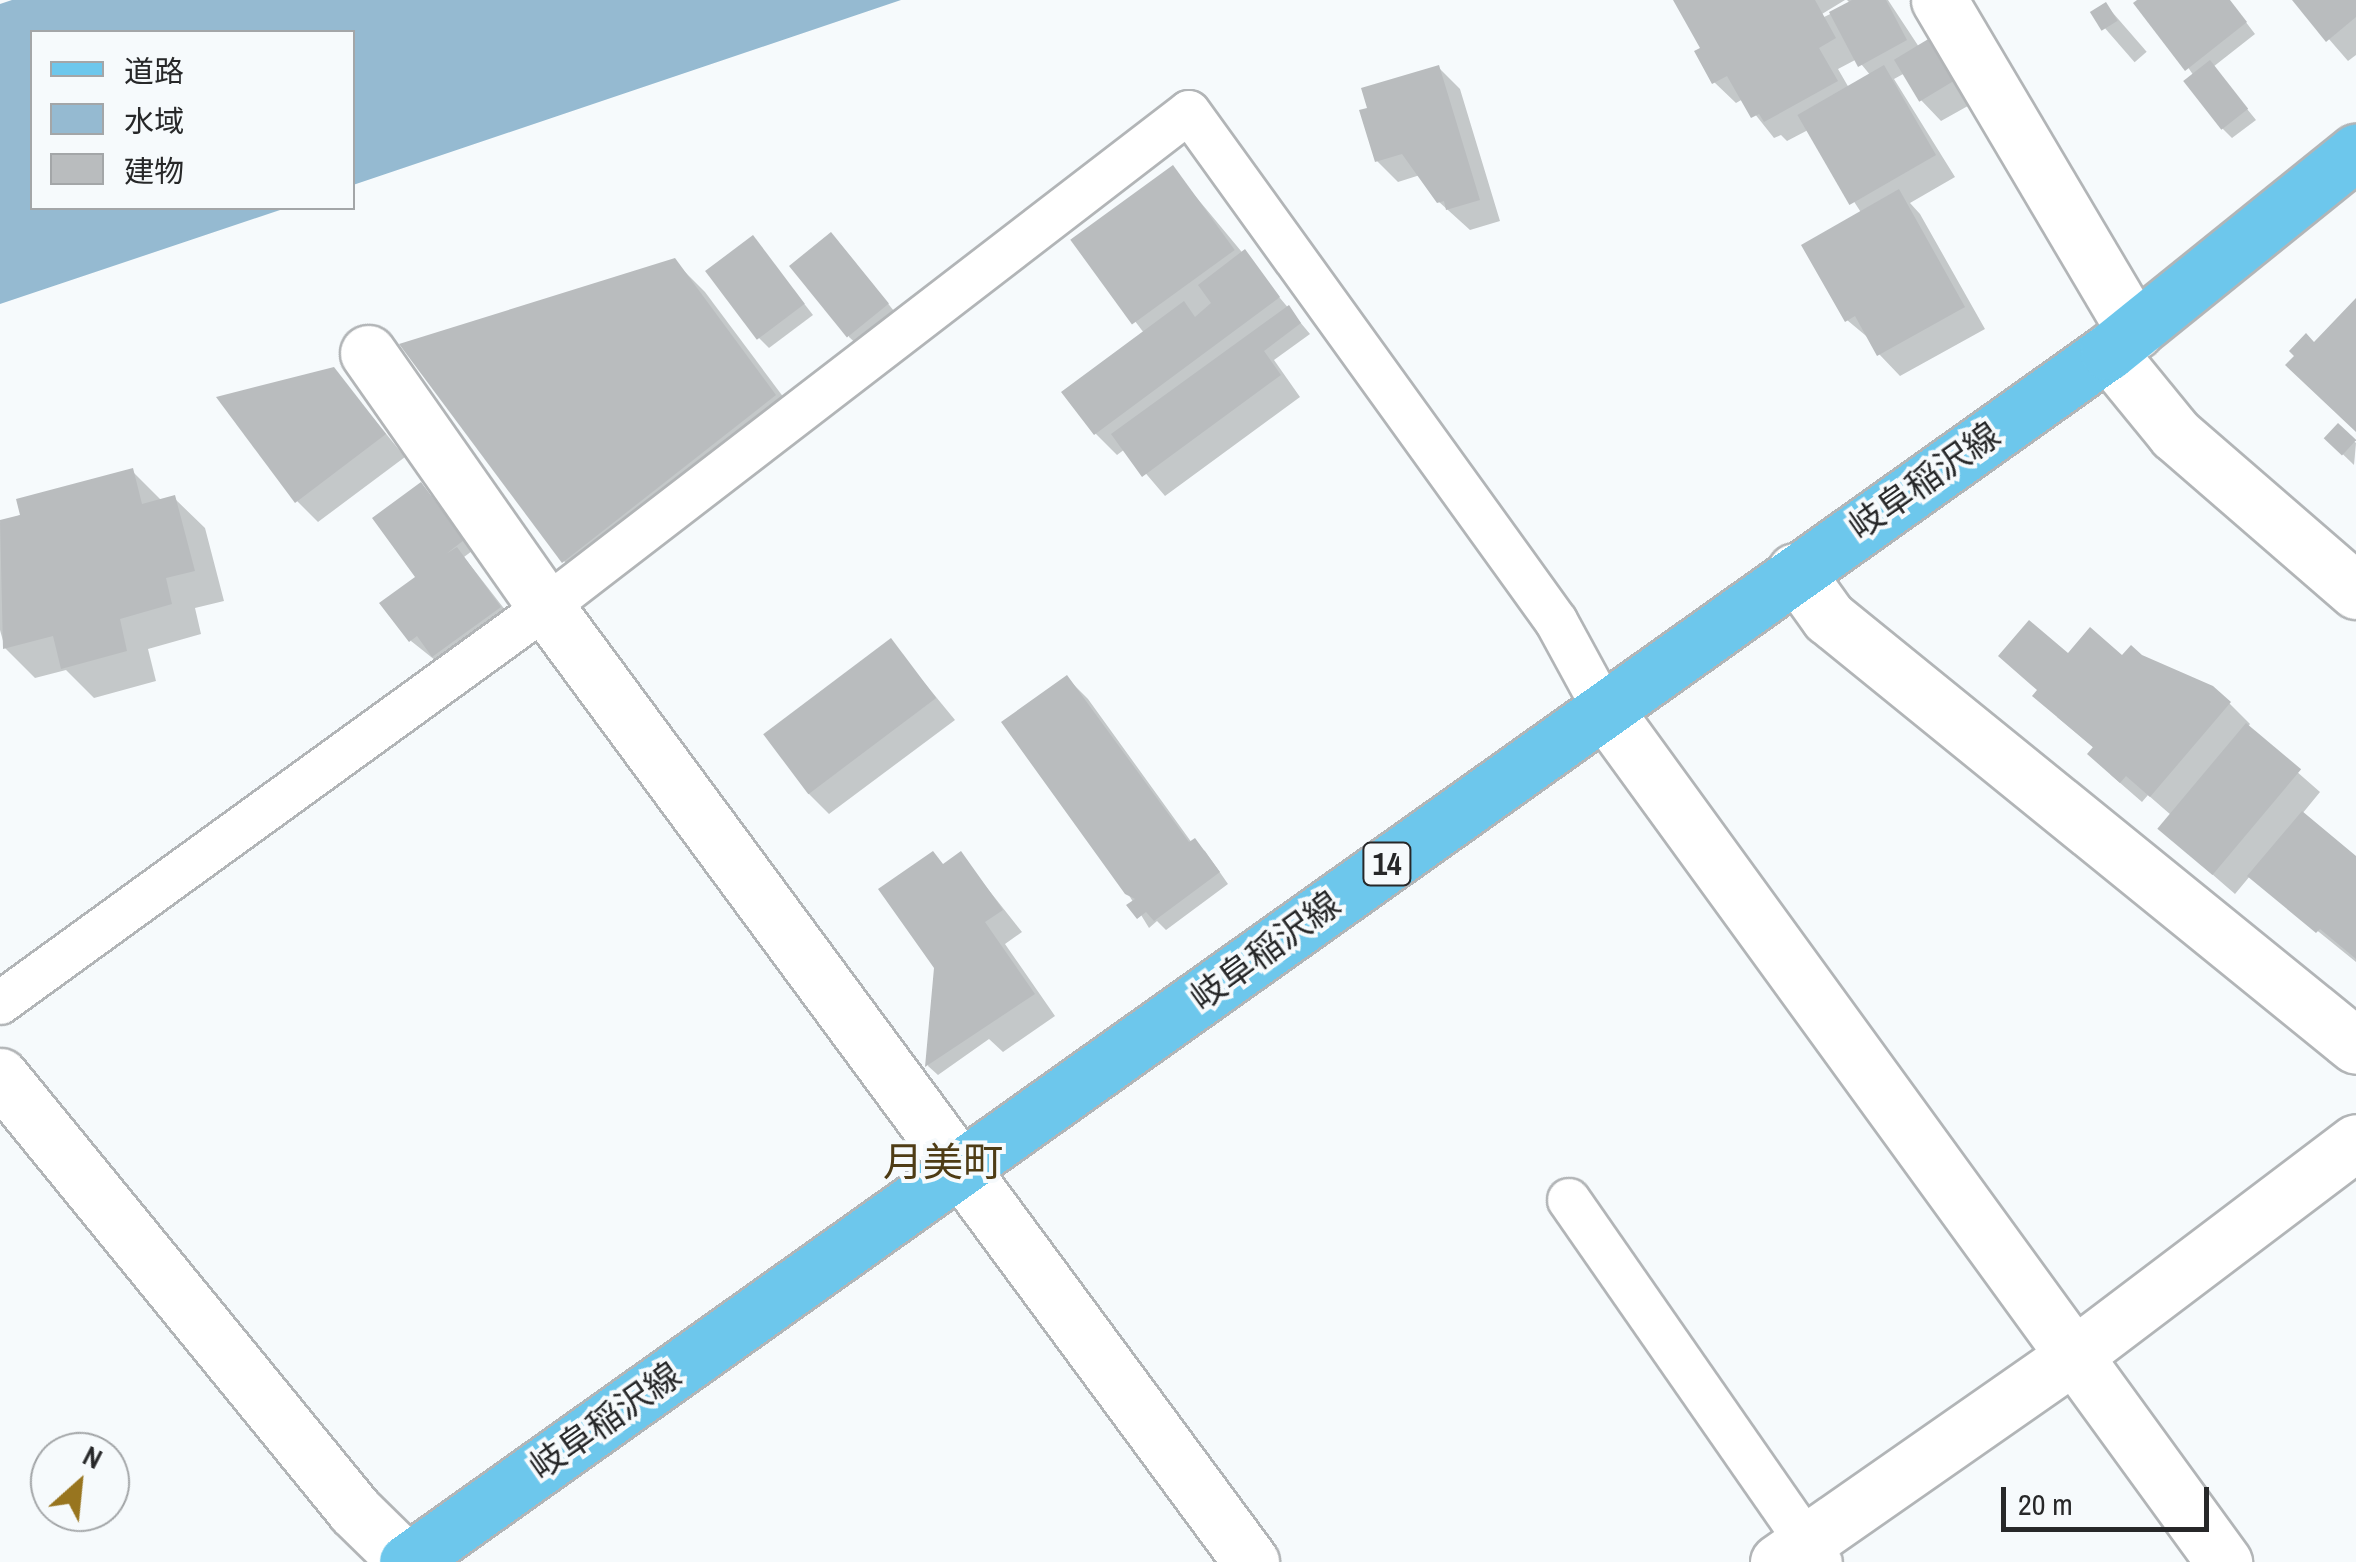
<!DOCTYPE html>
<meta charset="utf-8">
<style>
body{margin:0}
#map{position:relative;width:2356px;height:1562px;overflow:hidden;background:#f6fafc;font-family:"Archivo Narrow","Noto Sans JP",sans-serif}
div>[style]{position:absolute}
.water>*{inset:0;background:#95bad1}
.shadow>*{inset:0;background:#0003;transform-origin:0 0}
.building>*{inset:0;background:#b9bcbe;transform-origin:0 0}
.roads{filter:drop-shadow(2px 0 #b2b5b7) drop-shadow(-2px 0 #b2b5b7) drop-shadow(0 2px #b2b5b7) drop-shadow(0 -2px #b2b5b7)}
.lane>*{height:42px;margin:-21px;padding:0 21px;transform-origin:21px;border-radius:21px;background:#fff}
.street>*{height:55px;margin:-27.5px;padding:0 27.5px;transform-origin:27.5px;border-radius:27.5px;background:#fff}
.primary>*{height:55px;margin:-27.5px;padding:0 27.5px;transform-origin:27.5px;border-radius:27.5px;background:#6dc7ec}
span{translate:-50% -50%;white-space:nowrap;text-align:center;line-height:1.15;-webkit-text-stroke:8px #f6fafc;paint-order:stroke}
.shield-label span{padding:2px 8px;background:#f6fafc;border:2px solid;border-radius:8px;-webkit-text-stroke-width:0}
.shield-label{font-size:32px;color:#272829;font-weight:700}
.street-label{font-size:35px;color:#272829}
.quarter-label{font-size:40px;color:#4e3c15}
.legend{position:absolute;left:30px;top:30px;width:325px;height:180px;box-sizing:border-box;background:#f6fafc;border:2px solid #a3a6a8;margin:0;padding:12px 18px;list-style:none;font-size:30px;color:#272829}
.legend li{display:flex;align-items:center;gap:20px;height:50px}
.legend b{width:50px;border:2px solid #a3a6a8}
.north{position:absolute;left:30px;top:1432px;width:100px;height:100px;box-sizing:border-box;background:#f6fafc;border:2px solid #a3a6a8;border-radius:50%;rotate:27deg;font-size:28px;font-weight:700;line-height:40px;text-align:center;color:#272829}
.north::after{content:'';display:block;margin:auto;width:35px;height:45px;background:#98751f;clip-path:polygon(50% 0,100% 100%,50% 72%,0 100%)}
.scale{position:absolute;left:2001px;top:1487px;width:208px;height:45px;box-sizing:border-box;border:5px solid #272829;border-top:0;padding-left:12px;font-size:30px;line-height:35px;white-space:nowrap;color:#272829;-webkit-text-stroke:8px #f6fafc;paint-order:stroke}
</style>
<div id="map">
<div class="water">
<div style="clip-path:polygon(12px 0,901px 0,353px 185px,352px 32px,32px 32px,32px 208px,286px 208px,0 304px,0 4px)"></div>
</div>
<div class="shadow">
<div style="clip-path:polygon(evenodd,1676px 0,1845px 0,1822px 14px,1824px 17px,1851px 4px,1847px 0,1888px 0,1919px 47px,1930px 41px,1975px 102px,1941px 121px,1920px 99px,1905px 73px,1894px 79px,1955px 177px,1910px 203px,1920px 214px,1985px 329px,1900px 376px,1879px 354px,1871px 340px,1847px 320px,1862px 214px,1808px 130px,1787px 141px,1781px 135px,1774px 138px,1743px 99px,1736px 103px,1714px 82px,1703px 49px,1676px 0,1857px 59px,1871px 76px,1849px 88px,1838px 69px,1857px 59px)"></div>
<div style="clip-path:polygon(2141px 0,2229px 0,2255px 34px,2213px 67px,2256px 120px,2232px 138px,2222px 128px,2194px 76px)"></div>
<div style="clip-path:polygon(2295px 0,2356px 0,2356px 55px,2348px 61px)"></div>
<div style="left:2106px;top:5px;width:62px;height:16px;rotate:49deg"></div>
<div style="clip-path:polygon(1438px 67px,1460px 89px,1500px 221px,1470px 230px,1438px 201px,1420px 175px,1398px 182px,1377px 161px)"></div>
<div style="clip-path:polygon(1172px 168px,1310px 334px,1274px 360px,1300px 397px,1165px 496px,1125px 449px,1117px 455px,1096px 434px,1065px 392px,1144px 333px,1074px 241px)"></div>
<div style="clip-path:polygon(753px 238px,813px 315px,769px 348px,759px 338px)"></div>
<div style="clip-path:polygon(841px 245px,898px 316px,860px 347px,849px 337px)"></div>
<div style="clip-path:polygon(674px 261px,705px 292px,805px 426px,594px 592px,564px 561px)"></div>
<div style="clip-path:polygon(334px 370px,405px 457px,318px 522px,297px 501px)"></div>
<div style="clip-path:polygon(2338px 427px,2356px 443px,2354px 465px,2327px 439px)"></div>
<div style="clip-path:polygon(132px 471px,162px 501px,174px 498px,205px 528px,224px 601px,195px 608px,201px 634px,148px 649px,156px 681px,94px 698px,66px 670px,35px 678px,5px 648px,0 630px,0 523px)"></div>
<div style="clip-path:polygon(431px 495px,472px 551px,464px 557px,520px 629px,455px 676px,411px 641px)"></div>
<div style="clip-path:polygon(890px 641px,955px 720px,829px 814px,808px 793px)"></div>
<div style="clip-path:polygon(2068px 657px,2141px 657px,2229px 703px,2250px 724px,2247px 728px,2320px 792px,2302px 814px,2356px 861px,2356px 962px,2250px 876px,2235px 894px,2160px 829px,2171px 815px,2148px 795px,2142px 802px,2111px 775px,2095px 749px,2057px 717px)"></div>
<div style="clip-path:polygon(1067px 678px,1088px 699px,1192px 843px,1205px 851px,1228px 884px,1166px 930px,1157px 921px,1149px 928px,1127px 892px)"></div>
<div style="clip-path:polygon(961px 855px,1022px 932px,1005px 944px,1055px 1016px,1003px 1052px,989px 1039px,938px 1075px,928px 1066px,937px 968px)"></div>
</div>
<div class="building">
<div style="clip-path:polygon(1673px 0,1815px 0,1836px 38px,1819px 48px,1838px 81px,1764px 122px,1759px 114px,1751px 118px,1727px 76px,1712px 84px,1694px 51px,1700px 48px)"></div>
<div style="clip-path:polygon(1852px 0,1886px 0,1907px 40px,1858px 67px,1829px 12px)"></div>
<div style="clip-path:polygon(2137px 0,2230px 0,2247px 22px,2185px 71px,2133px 3px)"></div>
<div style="clip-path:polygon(2292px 0,2356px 0,2356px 17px,2326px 42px)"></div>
<div style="left:2106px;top:2px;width:22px;height:19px;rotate:58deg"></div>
<div style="left:1930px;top:38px;width:49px;height:42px;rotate:59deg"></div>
<div style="left:2210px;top:60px;width:62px;height:34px;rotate:52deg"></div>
<div style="clip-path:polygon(1439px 65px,1480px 200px,1446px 210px,1444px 201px,1437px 203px,1402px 154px,1375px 162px,1359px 110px,1367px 108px,1361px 88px)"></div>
<div style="left:1884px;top:65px;width:104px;height:100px;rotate:60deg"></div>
<div style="left:1173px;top:165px;width:105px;height:127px;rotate:54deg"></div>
<div style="clip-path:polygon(1899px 189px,1965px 307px,1877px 356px,1855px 316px,1845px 322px,1801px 245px)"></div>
<div style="left:831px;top:232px;width:92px;height:54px;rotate:51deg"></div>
<div style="left:753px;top:235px;width:86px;height:60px;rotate:53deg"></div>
<div style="clip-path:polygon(1245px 249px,1280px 297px,1094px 435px,1061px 392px,1184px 301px,1195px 317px,1211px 303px,1198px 285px)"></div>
<div style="clip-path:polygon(675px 258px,776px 395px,562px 563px,399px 344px)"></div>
<div style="clip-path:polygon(2356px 298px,2356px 432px,2285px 365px,2294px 356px,2289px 351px,2306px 333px,2314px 342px)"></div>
<div style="clip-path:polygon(1289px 305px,1301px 323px,1264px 351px,1281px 375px,1142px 477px,1111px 434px)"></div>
<div style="clip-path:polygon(334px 367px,386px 434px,295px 503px,216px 397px)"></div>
<div style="left:2338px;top:423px;width:25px;height:21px;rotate:43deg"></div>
<div style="clip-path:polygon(133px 468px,142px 504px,175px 495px,195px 571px,166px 578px,172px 604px,120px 619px,127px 651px,61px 669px,53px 636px,3px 649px,0 520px,20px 515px,16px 499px)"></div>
<div style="clip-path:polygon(421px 482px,464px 540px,446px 554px,457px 547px,501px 607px,432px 657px,417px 636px,409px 642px,379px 603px,415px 577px,372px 518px)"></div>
<div style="clip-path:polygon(2029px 620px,2068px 653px,2090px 627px,2122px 655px,2131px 645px,2142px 655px,2213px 686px,2231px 702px,2150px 797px,2126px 776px,2120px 783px,2087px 754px,2093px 747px,2032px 696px,2037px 690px,1998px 656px)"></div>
<div style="left:891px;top:638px;width:75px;height:160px;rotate:53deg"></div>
<div style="clip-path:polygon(1067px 675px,1189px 842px,1195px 838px,1220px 872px,1154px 921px,1146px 912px,1137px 919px,1126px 905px,1135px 899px,1125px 894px,1001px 722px)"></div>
<div style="left:2246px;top:723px;width:72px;height:138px;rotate:40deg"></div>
<div style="clip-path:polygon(2302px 811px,2356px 856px,2356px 959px,2320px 929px,2316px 933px,2247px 876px)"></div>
<div style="clip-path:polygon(933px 851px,943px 864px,961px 851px,1003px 910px,985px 922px,1035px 994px,925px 1067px,934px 968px,878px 889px)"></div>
</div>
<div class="roads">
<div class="lane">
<div style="left:0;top:1003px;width:674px;rotate:-35.95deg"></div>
<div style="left:546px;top:607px;width:811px;rotate:-37.59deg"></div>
<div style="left:1189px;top:112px;width:628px;rotate:54.21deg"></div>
<div style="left:1556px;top:621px;width:100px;rotate:61.4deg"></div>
<div style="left:1569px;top:1200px;width:441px;rotate:55.2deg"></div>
</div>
<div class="street">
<div style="left:1939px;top:0;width:385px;rotate:59.4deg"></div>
<div style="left:2108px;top:352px;width:106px;rotate:50.7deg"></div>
<div style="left:2175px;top:434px;width:240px;rotate:40.9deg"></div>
<div style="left:368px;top:353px;width:310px;rotate:55deg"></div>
<div style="left:546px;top:607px;width:1187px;rotate:53.56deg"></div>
<div style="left:1795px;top:571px;width:57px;rotate:54.3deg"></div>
<div style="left:1828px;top:617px;width:680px;rotate:39.09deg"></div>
<div style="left:1604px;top:709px;width:1055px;rotate:53.99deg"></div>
<div style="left:0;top:1076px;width:561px;rotate:50.78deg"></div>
<div style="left:355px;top:1511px;width:73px;rotate:44.4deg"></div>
<div style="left:1778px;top:1562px;width:363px;rotate:-34.9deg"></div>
<div style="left:2076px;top:1354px;width:351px;rotate:-37.1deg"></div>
</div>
<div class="primary">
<div style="left:407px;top:1562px;width:2087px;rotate:-35.43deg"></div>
<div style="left:2108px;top:352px;width:319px;rotate:-38.9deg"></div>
</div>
</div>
<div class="shield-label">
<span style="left:1387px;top:864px">14</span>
</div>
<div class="street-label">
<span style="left:1924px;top:481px;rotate:-35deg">岐阜稲沢線</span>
<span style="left:1265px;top:951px;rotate:-36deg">岐阜稲沢線</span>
<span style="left:605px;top:1421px;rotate:-35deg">岐阜稲沢線</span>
</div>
<div class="quarter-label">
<span style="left:943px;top:1162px">月美町</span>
</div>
<ul class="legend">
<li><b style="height:12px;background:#6dc7ec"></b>道路</li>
<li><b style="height:28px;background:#95bad1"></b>水域</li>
<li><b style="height:28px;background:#b9bcbe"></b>建物</li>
</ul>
<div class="north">N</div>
<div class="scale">20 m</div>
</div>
